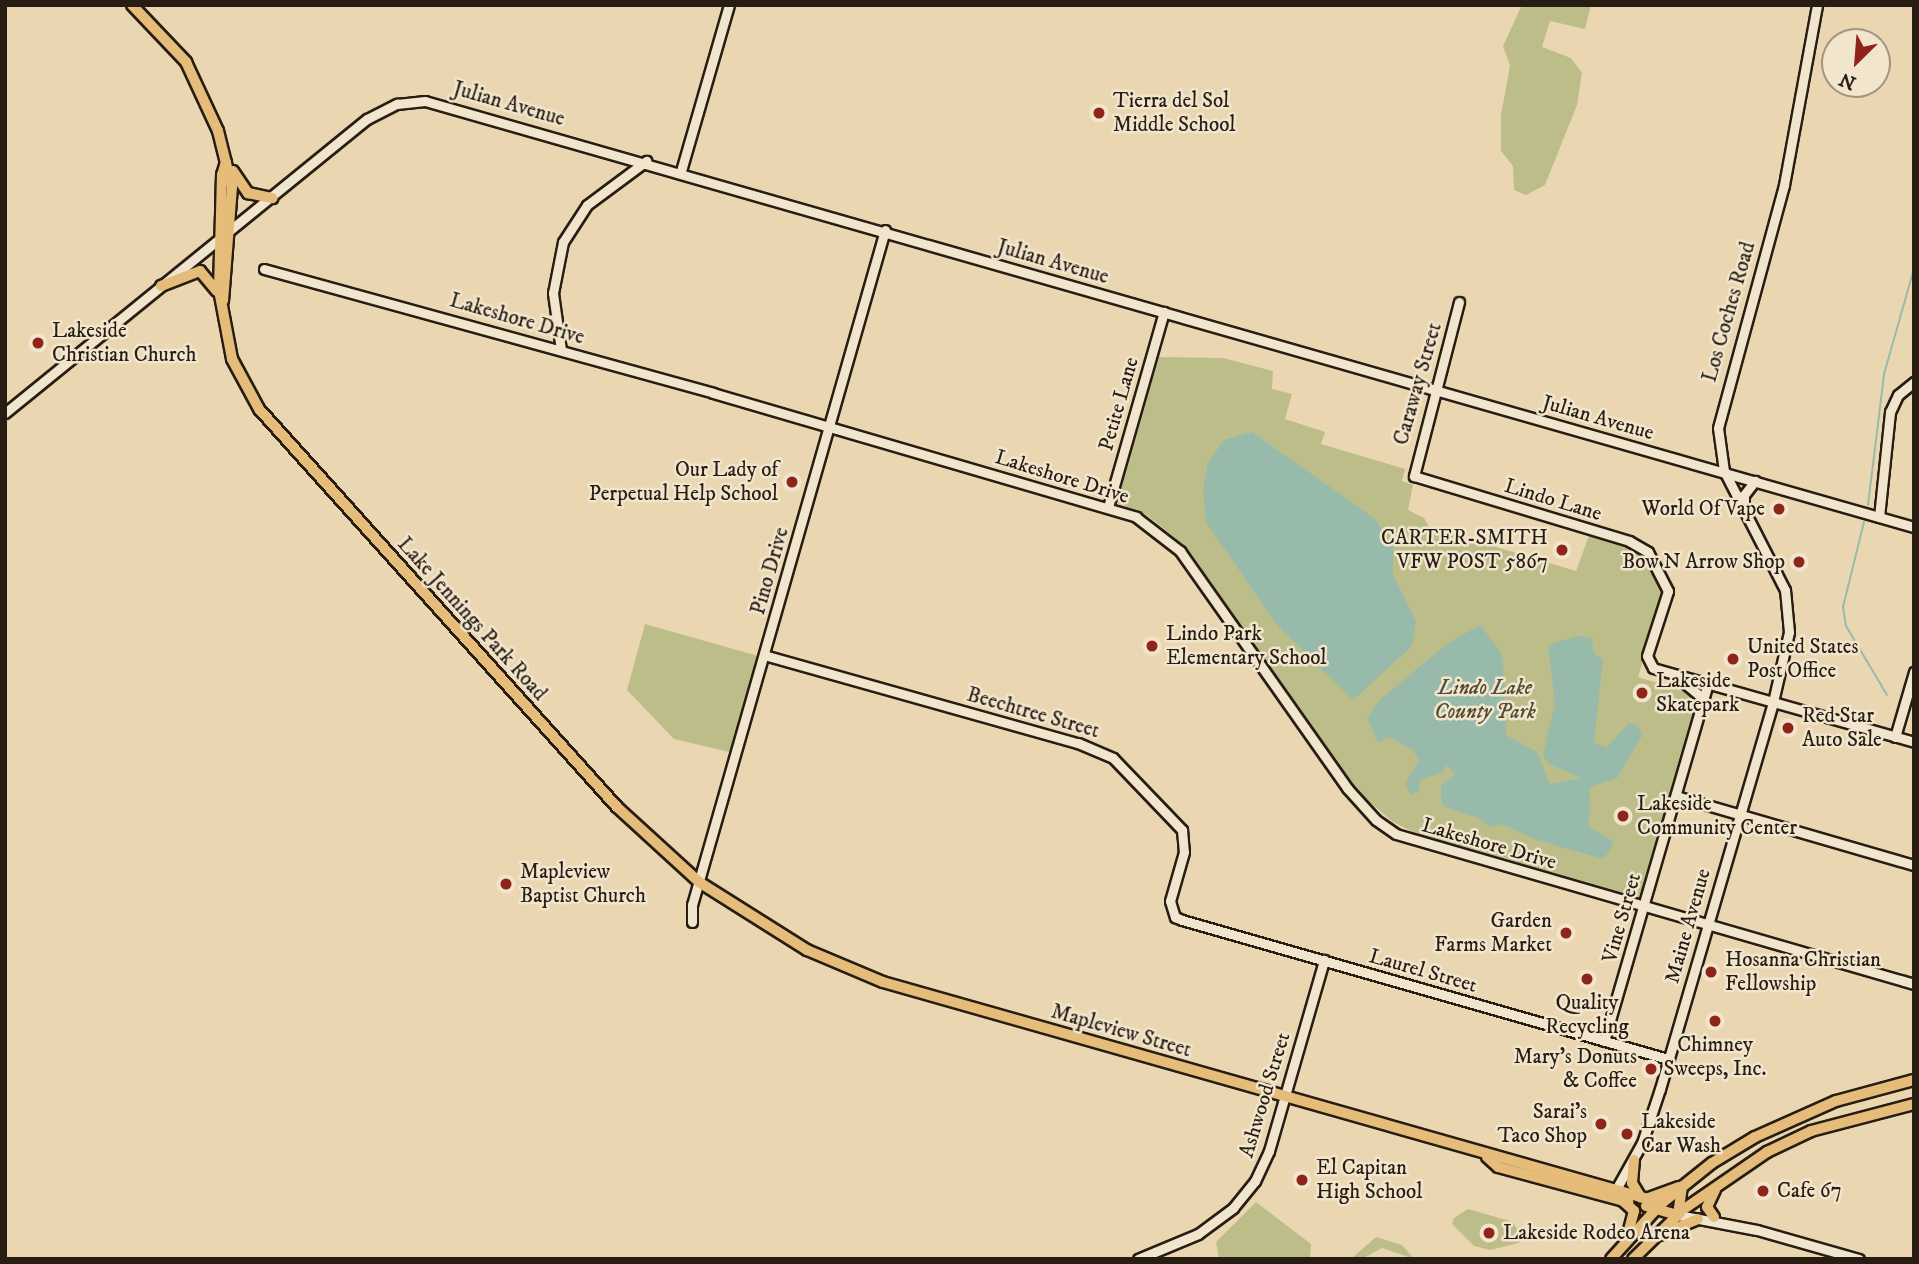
<!DOCTYPE html>
<style>
body{margin:0}
#map{position:relative;width:1919px;height:1264px;overflow:hidden;background:#ead7b2;font-family:"IM FELL DW Pica",serif}
div>[style]{position:absolute}
.green>*{inset:0;background:#bcbd88}
.water>*{inset:0;background:#98baaa}
.stream>*{height:2px;margin:-1px;padding:0 1px;transform-origin:1px;border-radius:1px;background:#98baaa}
.roads{filter:drop-shadow(2px 0 #271d12) drop-shadow(-2px 0 #271d12) drop-shadow(0 2px #271d12) drop-shadow(0 -2px #271d12)}
.secondary>*{height:9px;margin:-4.5px;padding:0 4.5px;transform-origin:4.5px;border-radius:4.5px;background:#f1e5cd}
.primary>*{height:10px;margin:-5px;padding:0 5px;transform-origin:5px;border-radius:5px;background:#e5bc79}
.highway>*{height:10px;margin:-5px;padding:0 5px;transform-origin:5px;border-radius:5px;background:#e5bc79}
.dots>*{width:19px;height:19px;translate:-50% -50%;box-sizing:border-box;border:4px solid #f1e5cd;border-radius:50%}
span{translate:-50% -50%;white-space:nowrap;text-align:center;line-height:1.15;-webkit-text-stroke:5px #f1e5cd;paint-order:stroke}
.poi-label{font-size:21px;color:#271d12}
.left{translate:0 -50%;text-align:left}
.right{translate:-100% -50%;text-align:right}
.street-label{font-size:21px;color:#271d12}
.park-label{font-size:21px;color:#544d35;font-style:italic}
.frame{position:absolute;inset:0;border:7px solid #271d12;pointer-events:none}
.north{position:absolute;left:1821px;top:28px;width:70px;height:70px;box-sizing:border-box;background:#f1e5cd;border:2px solid #a09582;border-radius:50%;rotate:205deg;font-size:19px;font-weight:700;line-height:28px;text-align:center;color:#271d12}
.north::after{content:'';display:block;margin:auto;width:24px;height:32px;background:#8f2418;clip-path:polygon(50% 0,100% 100%,50% 72%,0 100%)}
</style>
<div id="map">
<div class="green">
<div style="clip-path:polygon(1522px 5px,1591px 5px,1585px 29px,1550px 21px,1542px 47px,1571px 58px,1582px 73px,1577px 105px,1545px 185px,1526px 195px,1514px 190px,1513px 166px,1501px 151px,1501px 115px,1510px 66px,1503px 46px)"></div>
<div style="clip-path:polygon(1159px 357px,1223px 358px,1273px 371px,1272px 389px,1292px 394px,1285px 419px,1325px 432px,1321px 444px,1405px 469px,1402px 481px,1413px 485px,1408px 510px,1424px 518px,1429px 527px,1576px 571px,1590px 533px,1625px 543px,1645px 555px,1663px 596px,1638px 677px,1700px 696px,1640px 901px,1430px 840px,1393px 822px,1358px 792px,1184px 545px,1147px 515px,1117px 503px)"></div>
<div style="clip-path:polygon(645px 624px,758px 656px,730px 752px,674px 739px,627px 690px)"></div>
<div style="clip-path:polygon(1256px 1202px,1311px 1244px,1310px 1259px,1219px 1259px,1216px 1242px)"></div>
<div style="clip-path:polygon(1468px 1209px,1513px 1222px,1521px 1236px,1519px 1243px,1490px 1250px,1474px 1246px,1452px 1224px,1454px 1218px)"></div>
<div style="clip-path:polygon(1376px 1237px,1402px 1245px,1414px 1259px,1382px 1248px,1362px 1259px,1351px 1259px)"></div>
</div>
<div class="water">
<div style="clip-path:polygon(1252px 432px,1374px 518px,1393px 546px,1393px 575px,1416px 621px,1412px 646px,1353px 700px,1277px 625px,1206px 522px,1203px 490px,1208px 463px,1224px 440px)"></div>
<div style="clip-path:polygon(1480px 625px,1500px 651px,1503px 663px,1506px 735px,1537px 752px,1550px 784px,1581px 778px,1549px 764px,1543px 756px,1555px 703px,1548px 645px,1579px 636px,1592px 639px,1593px 652px,1603px 660px,1594px 742px,1606px 748px,1629px 723px,1637px 725px,1642px 736px,1617px 778px,1590px 787px,1589px 827px,1614px 842px,1604px 859px,1537px 840px,1502px 824px,1489px 827px,1479px 818px,1445px 807px,1441px 803px,1441px 786px,1455px 774px,1447px 765px,1443px 772px,1420px 780px,1419px 791px,1411px 795px,1405px 784px,1419px 761px,1413px 750px,1389px 737px,1378px 743px,1367px 718px,1381px 699px,1448px 643px)"></div>
</div>
<div class="stream">
<div style="left:1868px;top:505px;width:132px;rotate:-83deg"></div>
<div style="left:1884px;top:374px;width:109px;rotate:-74.1deg"></div>
<div style="left:1864px;top:522px;width:88px;rotate:103.9deg"></div>
<div style="left:1843px;top:607px;width:19px;rotate:81deg"></div>
<div style="left:1846px;top:626px;width:80px;rotate:59.3deg"></div>
</div>
<div class="roads">
<div class="secondary">
<div style="left:681px;top:171px;width:173px;rotate:-73.9deg"></div>
<div style="left:264px;top:269px;width:466px;rotate:15.4deg"></div>
<div style="left:713px;top:393px;width:441px;rotate:16.3deg"></div>
<div style="left:1136px;top:517px;width:56px;rotate:37.7deg"></div>
<div style="left:1180px;top:551px;width:290px;rotate:54.8deg"></div>
<div style="left:1347px;top:788px;width:43px;rotate:47.8deg"></div>
<div style="left:1376px;top:820px;width:24px;rotate:35deg"></div>
<div style="left:1396px;top:834px;width:539px;rotate:16.15deg"></div>
<div style="left:1459px;top:302px;width:180px;rotate:104.5deg"></div>
<div style="left:1414px;top:476px;width:225px;rotate:16.8deg"></div>
<div style="left:1629px;top:541px;width:22px;rotate:30deg"></div>
<div style="left:1648px;top:552px;width:44px;rotate:62.9deg"></div>
<div style="left:1668px;top:591px;width:68px;rotate:107.9deg"></div>
<div style="left:1647px;top:656px;width:13px;rotate:63deg"></div>
<div style="left:1653px;top:668px;width:271px;rotate:15.8deg"></div>
<div style="left:561px;top:350px;width:58px;rotate:-98deg"></div>
<div style="left:553px;top:293px;width:52px;rotate:-78.9deg"></div>
<div style="left:563px;top:242px;width:44px;rotate:-57deg"></div>
<div style="left:587px;top:205px;width:74px;rotate:-36.7deg"></div>
<div style="left:5px;top:413px;width:466px;rotate:-39.1deg"></div>
<div style="left:367px;top:119px;width:34px;rotate:-27deg"></div>
<div style="left:397px;top:104px;width:28px;rotate:-6deg"></div>
<div style="left:425px;top:101px;width:1549px;rotate:15.97deg"></div>
<div style="left:1108px;top:507px;width:203px;rotate:-74deg"></div>
<div style="left:1744px;top:507px;width:12px;rotate:-90deg"></div>
<div style="left:1744px;top:495px;width:18px;rotate:-52deg"></div>
<div style="left:1879px;top:517px;width:106px;rotate:-84deg"></div>
<div style="left:1890px;top:412px;width:19px;rotate:-65deg"></div>
<div style="left:1898px;top:395px;width:21px;rotate:-39deg"></div>
<div style="left:764px;top:655px;width:326px;rotate:15.7deg"></div>
<div style="left:1078px;top:743px;width:38px;rotate:23deg"></div>
<div style="left:1113px;top:758px;width:100px;rotate:46.2deg"></div>
<div style="left:1182px;top:830px;width:22px;rotate:85deg"></div>
<div style="left:1184px;top:852px;width:51px;rotate:105.9deg"></div>
<div style="left:1170px;top:901px;width:17px;rotate:73deg"></div>
<div style="left:1175px;top:917px;width:8px;rotate:23deg"></div>
<div style="left:1182px;top:920px;width:505px;rotate:15.96deg"></div>
<div style="left:1681px;top:680px;width:30px;rotate:40deg"></div>
<div style="left:1895px;top:737px;width:68px;rotate:-73.7deg"></div>
<div style="left:1676px;top:796px;width:248px;rotate:16.2deg"></div>
<div style="left:692px;top:922px;width:17px;rotate:-90deg"></div>
<div style="left:692px;top:905px;width:702px;rotate:-74.04deg"></div>
<div style="left:1604px;top:1041px;width:373px;rotate:-73.8deg"></div>
<div style="left:1614px;top:1193px;width:57px;rotate:-60.8deg"></div>
<div style="left:1642px;top:1143px;width:57px;rotate:-71.6deg"></div>
<div style="left:1660px;top:1089px;width:403px;rotate:-73.7deg"></div>
<div style="left:1773px;top:702px;width:72px;rotate:-77.1deg"></div>
<div style="left:1789px;top:632px;width:42px;rotate:-95.4deg"></div>
<div style="left:1785px;top:590px;width:134px;rotate:-117.1deg"></div>
<div style="left:1724px;top:471px;width:43px;rotate:-97.9deg"></div>
<div style="left:1718px;top:428px;width:252px;rotate:-74.8deg"></div>
<div style="left:1784px;top:185px;width:183px;rotate:-79.6deg"></div>
<div style="left:1678px;top:1215px;width:80px;rotate:10.8deg"></div>
<div style="left:1757px;top:1230px;width:106px;rotate:15.9deg"></div>
<div style="left:1138px;top:1259px;width:65px;rotate:-22.6deg"></div>
<div style="left:1198px;top:1234px;width:44px;rotate:-36.6deg"></div>
<div style="left:1233px;top:1208px;width:35px;rotate:-51deg"></div>
<div style="left:1255px;top:1181px;width:33px;rotate:-65deg"></div>
<div style="left:1269px;top:1151px;width:199px;rotate:-73.9deg"></div>
</div>
<div class="primary">
<div style="left:132px;top:5px;width:79px;rotate:46.5deg"></div>
<div style="left:186px;top:62px;width:76px;rotate:65.1deg"></div>
<div style="left:218px;top:131px;width:58px;rotate:76deg"></div>
<div style="left:232px;top:187px;width:114px;rotate:94.5deg"></div>
<div style="left:226px;top:162px;width:14px;rotate:107deg"></div>
<div style="left:222px;top:175px;width:115px;rotate:91.5deg"></div>
<div style="left:219px;top:290px;width:70px;rotate:79.3deg"></div>
<div style="left:232px;top:359px;width:57px;rotate:61.6deg"></div>
<div style="left:259px;top:409px;width:535px;rotate:48.03deg"></div>
<div style="left:617px;top:807px;width:111px;rotate:42.4deg"></div>
<div style="left:699px;top:882px;width:128px;rotate:32.2deg"></div>
<div style="left:807px;top:950px;width:82px;rotate:22.8deg"></div>
<div style="left:883px;top:982px;width:810px;rotate:15.84deg"></div>
<div style="left:233px;top:171px;width:27px;rotate:56deg"></div>
<div style="left:248px;top:193px;width:25px;rotate:12deg"></div>
<div style="left:161px;top:286px;width:42px;rotate:-21deg"></div>
<div style="left:200px;top:271px;width:26px;rotate:50deg"></div>
<div style="left:1487px;top:1157px;width:15px;rotate:42deg"></div>
<div style="left:1498px;top:1167px;width:135px;rotate:15.1deg"></div>
<div style="left:1634px;top:1160px;width:23px;rotate:95deg"></div>
<div style="left:1632px;top:1183px;width:17px;rotate:59deg"></div>
<div style="left:1623px;top:1201px;width:15px;rotate:42deg"></div>
<div style="left:1634px;top:1211px;width:23px;rotate:105deg"></div>
<div style="left:1646px;top:1206px;width:33px;rotate:16deg"></div>
<div style="left:1660px;top:1235px;width:41px;rotate:-22.8deg"></div>
<div style="left:1611px;top:1259px;width:72px;rotate:-47.8deg"></div>
<div style="left:1633px;top:1259px;width:66px;rotate:-44.4deg"></div>
</div>
<div class="highway">
<div style="left:1646px;top:1199px;width:35px;rotate:-20deg"></div>
<div style="left:1662px;top:1203px;width:64px;rotate:-38.7deg"></div>
<div style="left:1712px;top:1163px;width:50px;rotate:-31.2deg"></div>
<div style="left:1755px;top:1137px;width:89px;rotate:-24deg"></div>
<div style="left:1836px;top:1101px;width:81px;rotate:-15.1deg"></div>
<div style="left:1684px;top:1209px;width:101px;rotate:-34.5deg"></div>
<div style="left:1767px;top:1152px;width:49px;rotate:-25.5deg"></div>
<div style="left:1811px;top:1131px;width:106px;rotate:-14.7deg"></div>
<div style="left:1678px;top:1215px;width:29px;rotate:-82deg"></div>
<div style="left:1714px;top:1217px;width:12px;rotate:-125deg"></div>
<div style="left:1707px;top:1207px;width:19px;rotate:-65deg"></div>
</div>
</div>
<div class="dots">
<div style="left:1099px;top:113px;background:#8f2418"></div>
<div style="left:38px;top:343px;background:#8f2418"></div>
<div style="left:792px;top:482px;background:#8f2418"></div>
<div style="left:1779px;top:509px;background:#8f2418"></div>
<div style="left:1562px;top:550px;background:#8f2418"></div>
<div style="left:1799px;top:562px;background:#8f2418"></div>
<div style="left:1152px;top:646px;background:#8f2418"></div>
<div style="left:1733px;top:659px;background:#8f2418"></div>
<div style="left:1642px;top:693px;background:#8f2418"></div>
<div style="left:1788px;top:728px;background:#8f2418"></div>
<div style="left:1623px;top:816px;background:#8f2418"></div>
<div style="left:506px;top:884px;background:#8f2418"></div>
<div style="left:1566px;top:933px;background:#8f2418"></div>
<div style="left:1711px;top:972px;background:#8f2418"></div>
<div style="left:1587px;top:979px;background:#8f2418"></div>
<div style="left:1715px;top:1021px;background:#8f2418"></div>
<div style="left:1651px;top:1069px;background:#8f2418"></div>
<div style="left:1601px;top:1124px;background:#8f2418"></div>
<div style="left:1627px;top:1134px;background:#8f2418"></div>
<div style="left:1302px;top:1180px;background:#8f2418"></div>
<div style="left:1763px;top:1191px;background:#8f2418"></div>
<div style="left:1489px;top:1233px;background:#8f2418"></div>
</div>
<div class="poi-label">
<span class="left" style="left:1113px;top:113px">Tierra del Sol<br>Middle School</span>
<span class="left" style="left:52px;top:343px">Lakeside<br>Christian Church</span>
<span class="right" style="left:778px;top:482px">Our Lady of<br>Perpetual Help School</span>
<span class="right" style="left:1765px;top:509px">World Of Vape</span>
<span class="right" style="left:1548px;top:550px">CARTER-SMITH<br>VFW POST 5867</span>
<span class="right" style="left:1785px;top:562px">Bow N Arrow Shop</span>
<span class="left" style="left:1166px;top:646px">Lindo Park<br>Elementary School</span>
<span class="left" style="left:1747px;top:659px">United States<br>Post Office</span>
<span class="left" style="left:1656px;top:693px">Lakeside<br>Skatepark</span>
<span class="left" style="left:1802px;top:728px">Red Star<br>Auto Sale</span>
<span class="left" style="left:1637px;top:816px">Lakeside<br>Community Center</span>
<span class="left" style="left:520px;top:884px">Mapleview<br>Baptist Church</span>
<span class="right" style="left:1552px;top:933px">Garden<br>Farms Market</span>
<span class="left" style="left:1725px;top:972px">Hosanna Christian<br>Fellowship</span>
<span style="left:1587px;top:1015px">Quality<br>Recycling</span>
<span style="left:1715px;top:1057px">Chimney<br>Sweeps, Inc.</span>
<span class="right" style="left:1637px;top:1069px">Mary's Donuts<br>&amp; Coffee</span>
<span class="right" style="left:1587px;top:1124px">Sarai's<br>Taco Shop</span>
<span class="left" style="left:1641px;top:1134px">Lakeside<br>Car Wash</span>
<span class="left" style="left:1316px;top:1180px">El Capitan<br>High School</span>
<span class="left" style="left:1777px;top:1191px">Cafe 67</span>
<span class="left" style="left:1503px;top:1233px">Lakeside Rodeo Arena</span>
</div>
<div class="street-label">
<span style="left:509px;top:104px;rotate:16deg">Julian Avenue</span>
<span style="left:1053px;top:262px;rotate:16deg">Julian Avenue</span>
<span style="left:1729px;top:312px;rotate:-74deg">Los Coches Road</span>
<span style="left:517px;top:319px;rotate:16deg">Lakeshore Drive</span>
<span style="left:1418px;top:384px;rotate:-74deg">Caraway Street</span>
<span style="left:1119px;top:404px;rotate:-74deg">Petite Lane</span>
<span style="left:1598px;top:418px;rotate:16deg">Julian Avenue</span>
<span style="left:1062px;top:477px;rotate:17deg">Lakeshore Drive</span>
<span style="left:1553px;top:500px;rotate:17deg">Lindo Lane</span>
<span style="left:770px;top:571px;rotate:-74deg">Pino Drive</span>
<span style="left:472px;top:619px;rotate:48deg">Lake Jennings Park Road</span>
<span style="left:1033px;top:713px;rotate:16deg">Beechtree Street</span>
<span style="left:1489px;top:844px;rotate:16deg">Lakeshore Drive</span>
<span style="left:1622px;top:918px;rotate:-74deg">Vine Street</span>
<span style="left:1688px;top:926px;rotate:-74deg">Maine Avenue</span>
<span style="left:1423px;top:971px;rotate:16deg">Laurel Street</span>
<span style="left:1121px;top:1031px;rotate:16deg">Mapleview Street</span>
<span style="left:1265px;top:1095px;rotate:-73deg">Ashwood Street</span>
</div>
<div class="park-label">
<span style="left:1485px;top:700px">Lindo Lake<br>County Park</span>
</div>
<div class="frame"></div>
<div class="north">N</div>
</div>
